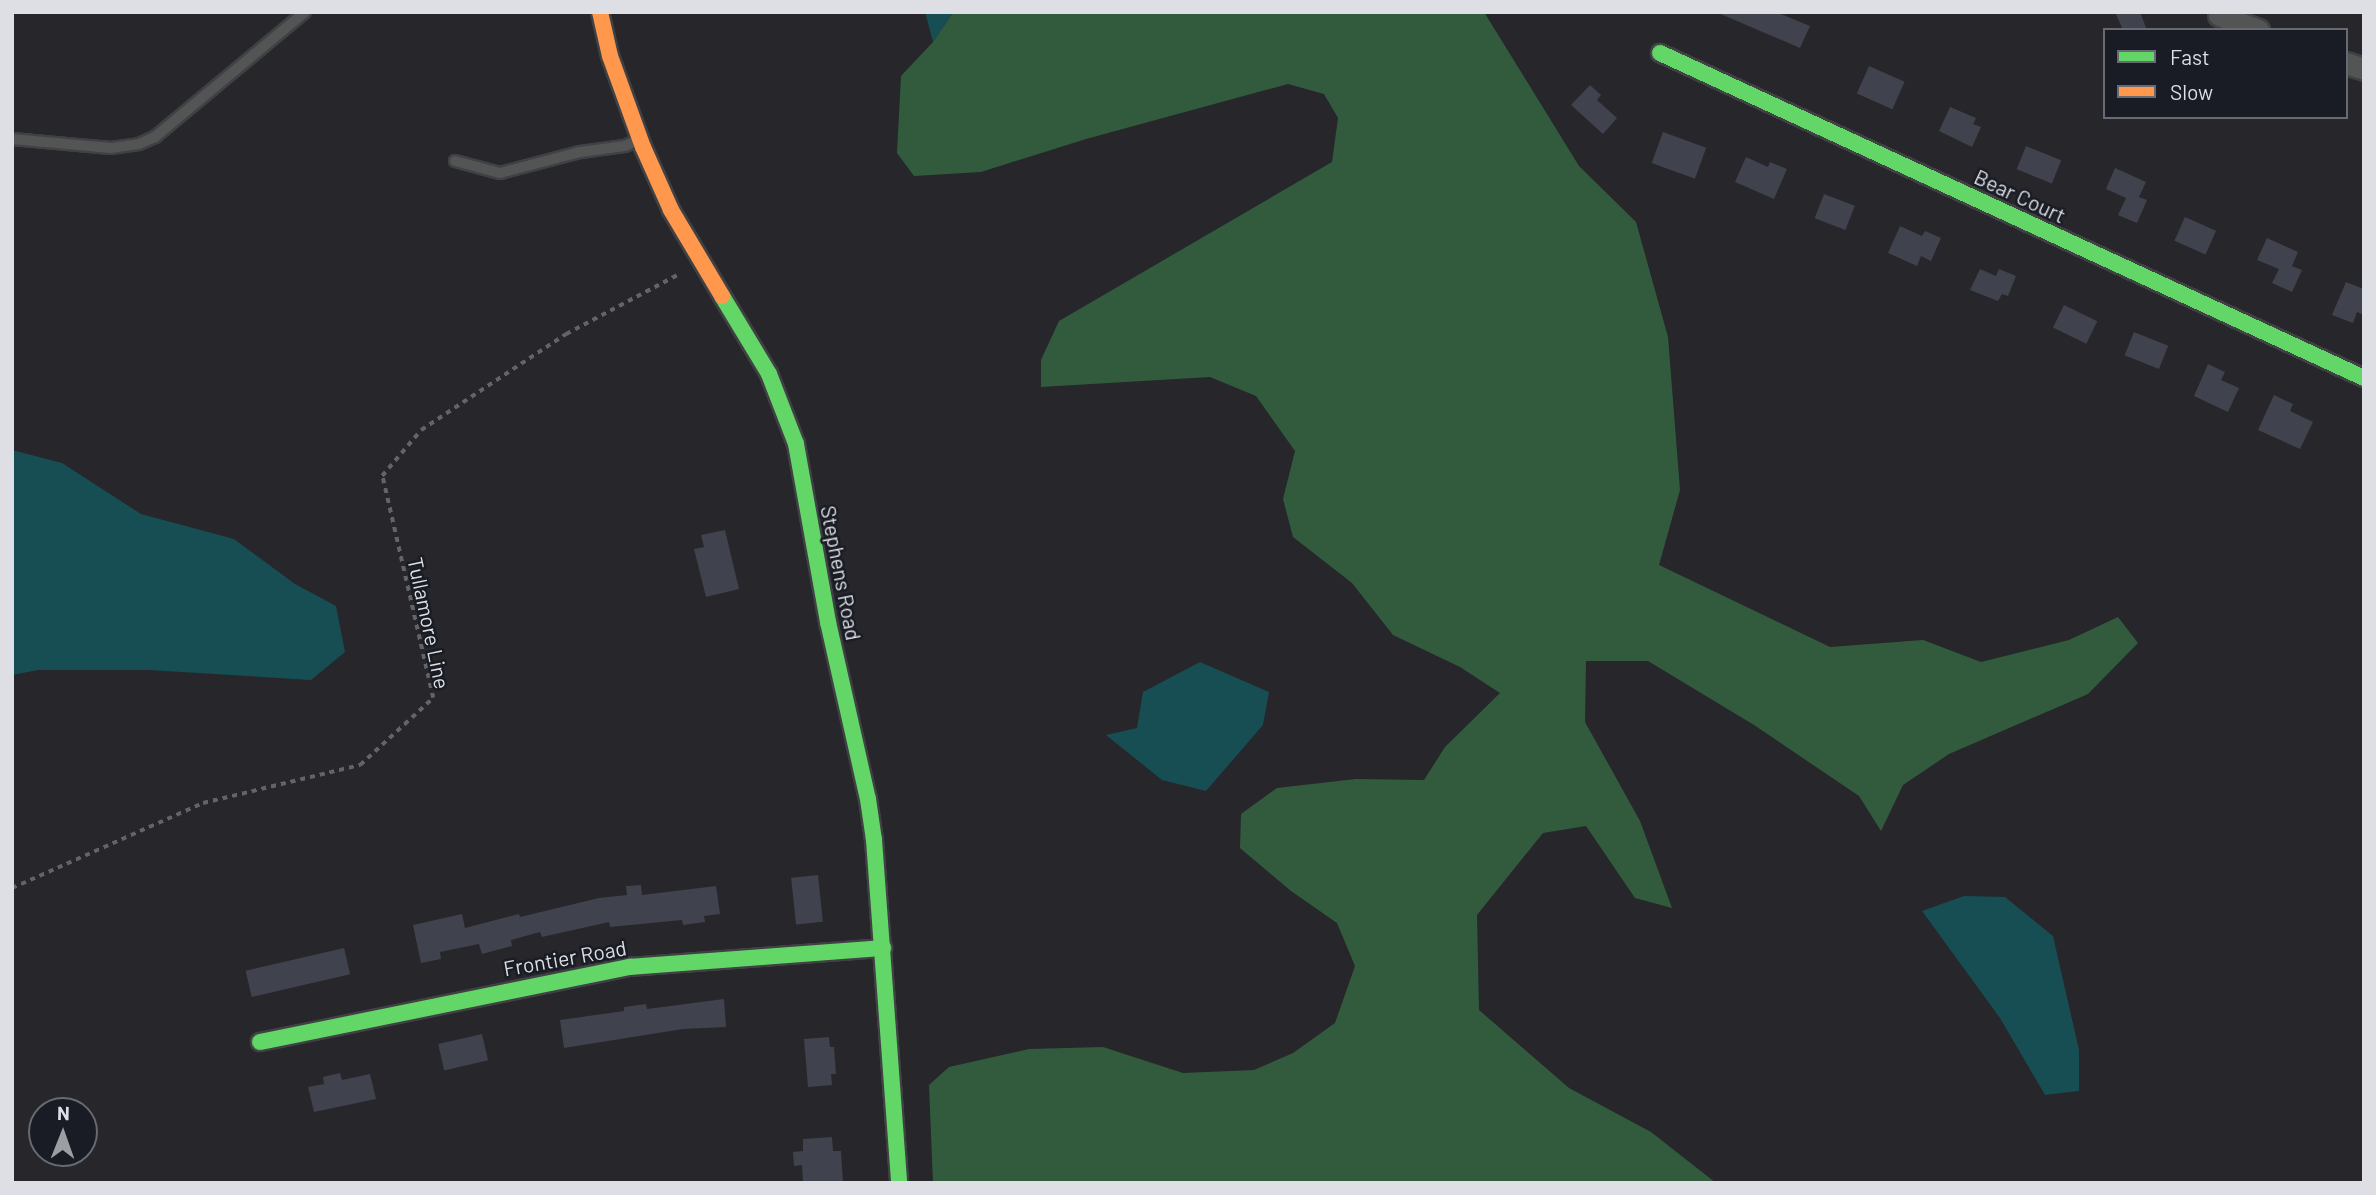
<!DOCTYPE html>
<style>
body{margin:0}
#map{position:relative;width:2376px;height:1195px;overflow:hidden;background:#26262b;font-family:Barlow,sans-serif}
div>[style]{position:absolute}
.forest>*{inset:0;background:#325b3e}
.water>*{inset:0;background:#164e53}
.building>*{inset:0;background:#40424d;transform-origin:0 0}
.path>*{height:3.5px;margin-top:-1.75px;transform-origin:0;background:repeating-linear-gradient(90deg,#626465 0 5px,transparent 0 10px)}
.roads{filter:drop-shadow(2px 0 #404144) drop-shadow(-2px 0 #404144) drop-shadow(0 2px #404144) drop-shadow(0 -2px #404144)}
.lane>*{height:10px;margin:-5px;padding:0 5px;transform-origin:5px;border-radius:5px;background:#535554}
.street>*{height:21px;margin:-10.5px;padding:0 10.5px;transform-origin:10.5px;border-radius:10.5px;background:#535554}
.fast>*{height:16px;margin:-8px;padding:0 8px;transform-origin:8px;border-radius:8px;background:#63d668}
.slow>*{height:16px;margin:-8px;padding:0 8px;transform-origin:8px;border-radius:8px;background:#ff974d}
span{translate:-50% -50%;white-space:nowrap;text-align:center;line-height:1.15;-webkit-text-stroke:5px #191c24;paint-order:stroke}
.street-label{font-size:21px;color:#dddfe5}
.frame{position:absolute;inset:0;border:14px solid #dddfe5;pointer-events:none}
.legend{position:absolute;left:2103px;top:28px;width:245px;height:91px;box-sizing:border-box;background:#191c24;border:2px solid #676a71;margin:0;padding:9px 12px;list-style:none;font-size:21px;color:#dddfe5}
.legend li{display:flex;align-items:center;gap:14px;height:35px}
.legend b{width:35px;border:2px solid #676a71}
.north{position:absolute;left:28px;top:1097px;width:70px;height:70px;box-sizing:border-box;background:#191c24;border:2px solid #676a71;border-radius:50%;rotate:1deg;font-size:19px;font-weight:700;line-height:28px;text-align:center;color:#dddfe5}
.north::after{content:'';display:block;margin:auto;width:24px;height:32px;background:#9d9ea4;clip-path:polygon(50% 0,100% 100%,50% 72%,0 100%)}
</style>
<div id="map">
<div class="forest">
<div style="clip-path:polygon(953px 12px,1484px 12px,1579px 166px,1636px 222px,1668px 337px,1680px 490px,1659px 565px,1830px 647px,1923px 640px,1981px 662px,2069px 640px,2118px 617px,2138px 643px,2088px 694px,1949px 754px,1903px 785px,1881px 831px,1859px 796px,1754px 725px,1648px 661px,1586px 661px,1585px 722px,1640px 821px,1672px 908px,1635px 898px,1586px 826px,1543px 833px,1477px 915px,1479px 1010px,1569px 1088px,1651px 1132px,1716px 1183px,933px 1183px,929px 1085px,949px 1067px,1029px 1049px,1103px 1047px,1183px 1073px,1254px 1070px,1293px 1053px,1335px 1023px,1355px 966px,1337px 923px,1291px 891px,1240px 848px,1241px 814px,1277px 788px,1356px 779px,1424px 780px,1445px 747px,1500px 693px,1460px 667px,1393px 635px,1352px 583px,1293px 537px,1283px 499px,1295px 451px,1256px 396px,1210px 377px,1041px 387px,1041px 360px,1059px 321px,1332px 162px,1338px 118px,1324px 94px,1288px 84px,1086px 139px,981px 172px,914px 176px,897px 153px,901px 76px,933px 42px)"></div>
</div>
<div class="water">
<div style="clip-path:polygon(925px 12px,953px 12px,933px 42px)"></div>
<div style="clip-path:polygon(12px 450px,62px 463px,141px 514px,234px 539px,295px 584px,336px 606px,345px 652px,311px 680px,149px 670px,38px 670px,12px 675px)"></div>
<div style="clip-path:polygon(1200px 662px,1269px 692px,1263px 725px,1206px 791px,1162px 780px,1106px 735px,1137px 728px,1143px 692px)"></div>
<div style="clip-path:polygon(1964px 896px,2005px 897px,2053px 936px,2079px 1050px,2079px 1091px,2045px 1095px,2000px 1018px,1922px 911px)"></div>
</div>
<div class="building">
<div style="clip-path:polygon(1716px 12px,1776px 12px,1810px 26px,1800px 48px)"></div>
<div style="clip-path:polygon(2115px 12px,2140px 12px,2147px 30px,2123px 30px)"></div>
<div style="left:1869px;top:66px;width:39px;height:30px;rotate:24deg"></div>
<div style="clip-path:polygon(1590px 85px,1601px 95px,1597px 100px,1617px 118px,1603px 134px,1571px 105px)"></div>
<div style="clip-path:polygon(1950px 107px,1976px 118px,1973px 124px,1981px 127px,1972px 147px,1939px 131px)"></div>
<div style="left:1663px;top:132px;width:46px;height:33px;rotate:20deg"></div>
<div style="left:2026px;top:146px;width:38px;height:25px;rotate:22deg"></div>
<div style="clip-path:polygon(1746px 157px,1768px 167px,1770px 162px,1787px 169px,1774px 199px,1735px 182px)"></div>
<div style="clip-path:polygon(2115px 168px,2146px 182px,2139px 197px,2147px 200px,2137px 223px,2118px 215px,2126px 198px,2106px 189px)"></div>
<div style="left:1824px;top:194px;width:33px;height:26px;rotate:21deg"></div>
<div style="left:2185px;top:217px;width:34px;height:26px;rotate:24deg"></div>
<div style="clip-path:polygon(1900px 226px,1922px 236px,1925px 231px,1941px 238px,1931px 261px,1921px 256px,1917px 266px,1888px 253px)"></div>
<div style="clip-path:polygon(2267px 238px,2298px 252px,2292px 266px,2302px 270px,2292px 292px,2272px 283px,2279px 269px,2257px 260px)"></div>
<div style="clip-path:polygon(1980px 269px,1996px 276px,1999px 269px,2016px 276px,2008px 296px,2002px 294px,1998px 301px,1970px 290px)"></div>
<div style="clip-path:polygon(2346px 282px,2364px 289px,2364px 315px,2357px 312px,2353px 323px,2332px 315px)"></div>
<div style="left:2064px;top:305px;width:37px;height:25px;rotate:26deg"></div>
<div style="left:2134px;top:332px;width:37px;height:25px;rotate:22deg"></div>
<div style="clip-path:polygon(2208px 364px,2225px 372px,2221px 380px,2239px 388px,2228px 412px,2194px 396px)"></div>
<div style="clip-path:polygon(2274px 395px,2293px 404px,2290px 411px,2313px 422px,2300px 449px,2258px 430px)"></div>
<div style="clip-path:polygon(725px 530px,739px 589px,706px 597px,694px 549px,704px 547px,701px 535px)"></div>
<div style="left:818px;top:875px;width:47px;height:27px;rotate:84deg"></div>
<div style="clip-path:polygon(641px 885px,642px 895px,716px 886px,720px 914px,704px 916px,705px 922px,683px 925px,682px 920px,610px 927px,609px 922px,542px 937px,540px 932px,511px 940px,512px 946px,482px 954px,479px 944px,440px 952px,441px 959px,421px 963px,413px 925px,462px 914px,465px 928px,519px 914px,520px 917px,599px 898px,627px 895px,626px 886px)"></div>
<div style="left:344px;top:948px;width:27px;height:101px;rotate:77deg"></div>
<div style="clip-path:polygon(724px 999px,726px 1027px,683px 1029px,564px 1048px,560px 1020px,624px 1011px,624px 1007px,646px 1004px,647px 1009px)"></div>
<div style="left:482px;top:1034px;width:27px;height:45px;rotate:77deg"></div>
<div style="clip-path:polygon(829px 1037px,830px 1047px,834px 1047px,836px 1074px,831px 1074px,832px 1085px,808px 1087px,804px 1039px)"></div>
<div style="clip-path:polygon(340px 1073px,342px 1080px,370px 1074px,376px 1099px,314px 1112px,308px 1087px,324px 1084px,323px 1077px)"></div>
<div style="clip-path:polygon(832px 1137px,833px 1151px,841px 1151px,843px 1183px,803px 1183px,802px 1165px,794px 1166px,793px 1152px,803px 1151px,803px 1139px)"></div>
</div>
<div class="path">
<div style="left:12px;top:888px;width:209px;rotate:-24deg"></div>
<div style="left:203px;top:803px;width:162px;rotate:-13.6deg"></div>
<div style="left:360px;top:765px;width:99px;rotate:-42.5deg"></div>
<div style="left:433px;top:698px;width:228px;rotate:-102.9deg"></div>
<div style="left:382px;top:476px;width:60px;rotate:-49.7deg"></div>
<div style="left:421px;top:430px;width:174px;rotate:-33.5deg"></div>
<div style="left:566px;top:334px;width:130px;rotate:-27.9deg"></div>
</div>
<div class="roads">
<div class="lane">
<div style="left:12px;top:139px;width:99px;rotate:5.2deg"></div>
<div style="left:111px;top:148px;width:28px;rotate:-8deg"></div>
<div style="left:139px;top:144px;width:17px;rotate:-24deg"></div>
<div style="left:155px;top:137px;width:195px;rotate:-39.8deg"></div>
<div style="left:455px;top:161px;width:47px;rotate:14.9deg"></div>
<div style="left:500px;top:173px;width:83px;rotate:-14.7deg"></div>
<div style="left:580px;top:152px;width:45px;rotate:-7.6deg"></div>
<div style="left:625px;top:146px;width:14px;rotate:-25deg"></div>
</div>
<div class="street">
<div style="left:2219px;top:15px;width:42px;rotate:21deg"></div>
<div style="left:2346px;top:63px;width:19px;rotate:18deg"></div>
</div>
<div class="fast">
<div style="left:1660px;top:53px;width:775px;rotate:24.78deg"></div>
<div style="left:722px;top:296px;width:91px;rotate:58.9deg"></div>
<div style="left:769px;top:374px;width:75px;rotate:68.9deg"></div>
<div style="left:796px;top:444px;width:181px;rotate:79.8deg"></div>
<div style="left:828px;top:622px;width:181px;rotate:77.3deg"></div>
<div style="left:868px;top:799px;width:41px;rotate:81.7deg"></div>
<div style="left:874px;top:840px;width:344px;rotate:85.8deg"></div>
<div style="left:260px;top:1042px;width:378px;rotate:-11.5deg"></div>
<div style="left:630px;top:967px;width:254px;rotate:-4.3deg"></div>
</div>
<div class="slow">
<div style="left:600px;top:12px;width:45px;rotate:77.2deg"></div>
<div style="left:610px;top:56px;width:97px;rotate:70.1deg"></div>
<div style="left:643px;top:147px;width:69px;rotate:66deg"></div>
<div style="left:671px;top:210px;width:100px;rotate:59.3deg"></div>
</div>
</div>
<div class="street-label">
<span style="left:2020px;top:196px;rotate:25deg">Bear Court</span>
<span style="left:841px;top:573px;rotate:79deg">Stephens Road</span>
<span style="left:429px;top:623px;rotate:78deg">Tullamore Line</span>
<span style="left:565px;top:958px;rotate:-10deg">Frontier Road</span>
</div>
<div class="frame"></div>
<ul class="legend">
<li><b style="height:9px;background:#63d668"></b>Fast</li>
<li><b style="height:9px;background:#ff974d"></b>Slow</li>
</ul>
<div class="north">N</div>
</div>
